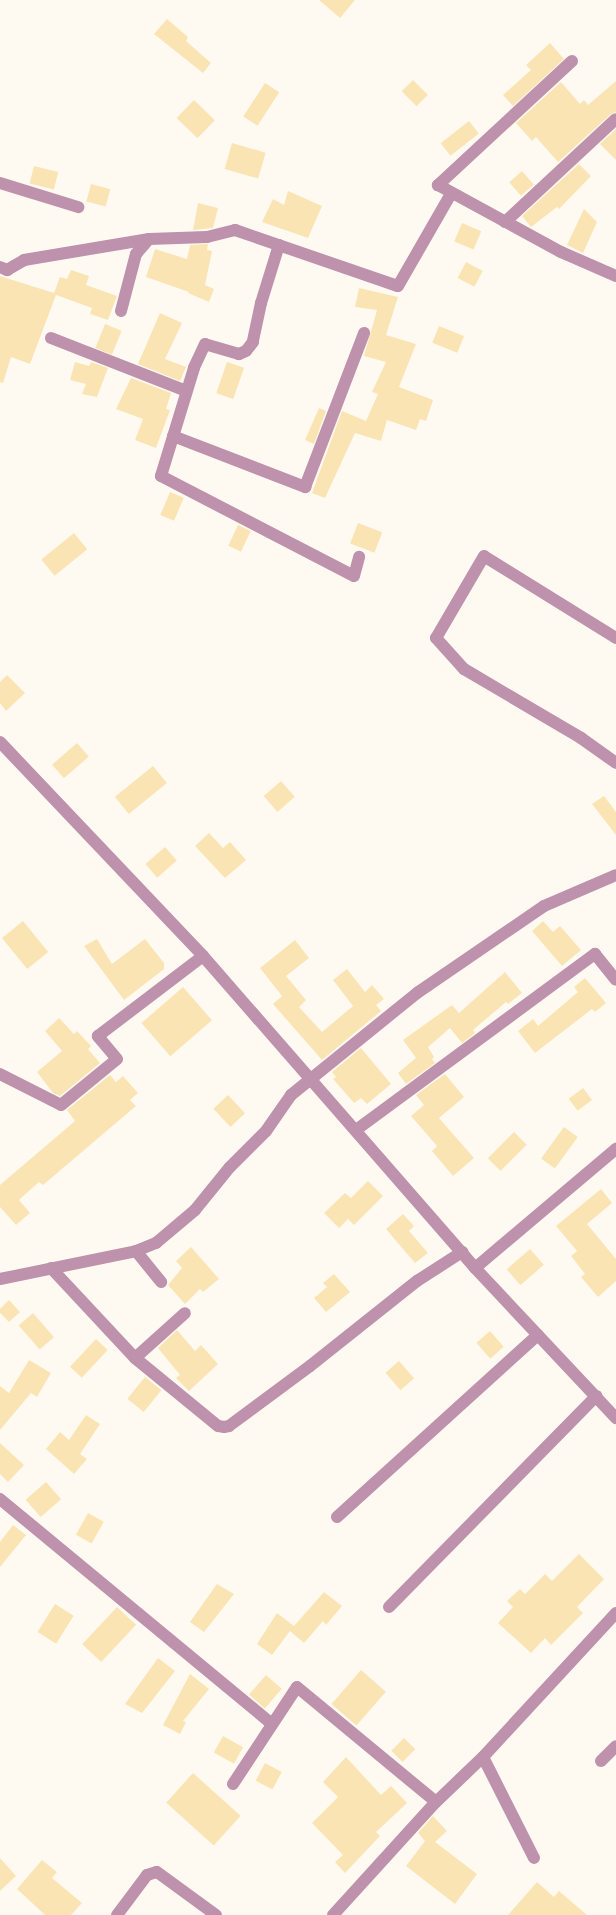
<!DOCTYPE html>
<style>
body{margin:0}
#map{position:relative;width:616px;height:1915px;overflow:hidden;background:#fffaf1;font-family:Poppins,sans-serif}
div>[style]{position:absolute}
.building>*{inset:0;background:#fae4b3;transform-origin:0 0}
.minor>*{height:12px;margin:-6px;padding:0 6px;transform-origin:6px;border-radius:6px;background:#be91ac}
span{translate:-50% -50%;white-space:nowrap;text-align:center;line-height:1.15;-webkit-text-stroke:3.5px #fff;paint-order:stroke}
</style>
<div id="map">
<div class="building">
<div style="clip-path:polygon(319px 0,355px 0,340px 18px)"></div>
<div style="clip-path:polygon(167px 19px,188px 37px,186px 41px,211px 63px,203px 73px,154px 34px)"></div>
<div style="clip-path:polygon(550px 43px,564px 59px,513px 106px,503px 95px,531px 70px,526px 65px)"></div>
<div style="left:413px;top:80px;width:21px;height:16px;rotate:45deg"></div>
<div style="clip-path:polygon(616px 81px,616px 112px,611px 114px,558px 162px,536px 137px,532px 141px,516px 123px,561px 82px,580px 104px,584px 100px,588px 105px)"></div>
<div style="left:265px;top:83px;width:17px;height:40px;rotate:33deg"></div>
<div style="left:194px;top:100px;width:29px;height:25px;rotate:44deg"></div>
<div style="left:469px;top:121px;width:16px;height:36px;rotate:52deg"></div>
<div style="clip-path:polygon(616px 129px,616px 160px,600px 144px)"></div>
<div style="left:232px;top:143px;width:35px;height:27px;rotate:16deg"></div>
<div style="clip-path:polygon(579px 164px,591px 176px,559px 209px,557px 207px,531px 227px,522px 216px)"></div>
<div style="left:34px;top:166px;width:25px;height:18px;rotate:14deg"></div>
<div style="left:522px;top:171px;width:18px;height:17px;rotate:49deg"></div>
<div style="left:91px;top:184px;width:20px;height:18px;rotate:15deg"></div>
<div style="clip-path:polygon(288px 191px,322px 206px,308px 238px,262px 222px,273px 199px,284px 205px)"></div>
<div style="clip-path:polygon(198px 203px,218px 208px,213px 228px,193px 230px)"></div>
<div style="clip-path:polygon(584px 209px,597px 222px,583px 253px,567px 245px)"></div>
<div style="left:462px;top:223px;width:21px;height:20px;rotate:23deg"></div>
<div style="clip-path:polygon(208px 244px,207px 250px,212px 251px,205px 285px,214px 289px,209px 302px,188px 293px,189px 292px,146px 277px,155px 249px,187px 259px,190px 245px)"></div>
<div style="left:466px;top:262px;width:19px;height:18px;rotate:28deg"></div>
<div style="clip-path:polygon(71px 270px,89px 276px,86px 285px,117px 296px,108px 320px,90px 314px,92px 308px,56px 295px,30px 364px,11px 357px,3px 383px,0 382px,0 276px,54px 293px,60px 277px,67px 279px)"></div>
<div style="clip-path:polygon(359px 288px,398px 297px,386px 335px,416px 344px,399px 387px,433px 400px,426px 421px,420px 419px,416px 430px,387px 420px,381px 441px,355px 433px,325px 498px,312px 493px,342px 411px,366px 421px,378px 394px,372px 392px,386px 362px,364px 356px,377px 310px,355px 307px)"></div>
<div style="clip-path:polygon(160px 313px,182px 323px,165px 359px,186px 367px,180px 381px,138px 364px)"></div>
<div style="left:105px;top:324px;width:18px;height:26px;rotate:22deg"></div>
<div style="left:439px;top:326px;width:27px;height:18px;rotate:22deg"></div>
<div style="clip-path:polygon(75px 362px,89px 366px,91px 362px,108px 368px,97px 397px,82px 394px,86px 384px,70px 380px)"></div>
<div style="left:227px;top:362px;width:18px;height:33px;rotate:19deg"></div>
<div style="clip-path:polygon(131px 378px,171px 393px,166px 409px,170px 410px,156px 448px,135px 440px,143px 419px,116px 409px)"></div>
<div style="clip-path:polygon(319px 408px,326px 411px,314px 444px,305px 440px)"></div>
<div style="left:170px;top:492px;width:15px;height:25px;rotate:23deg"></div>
<div style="left:358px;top:523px;width:26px;height:22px;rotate:21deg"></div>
<div style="left:238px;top:525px;width:14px;height:23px;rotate:25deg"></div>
<div style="left:74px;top:533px;width:21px;height:42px;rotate:51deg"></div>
<div style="clip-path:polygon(7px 675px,25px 693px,6px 711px,0 703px,0 682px)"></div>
<div style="left:77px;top:743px;width:18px;height:33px;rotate:49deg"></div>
<div style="left:153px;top:766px;width:22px;height:49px;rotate:51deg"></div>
<div style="left:281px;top:781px;width:21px;height:23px;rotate:49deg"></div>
<div style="clip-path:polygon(604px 796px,616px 812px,616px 835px,592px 804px)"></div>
<div style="clip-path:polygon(209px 833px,223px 848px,230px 842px,246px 860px,225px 878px,195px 846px)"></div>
<div style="left:165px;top:847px;width:18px;height:26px;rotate:49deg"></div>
<div style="left:23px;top:921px;width:40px;height:27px;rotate:51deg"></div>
<div style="clip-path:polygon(543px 921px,553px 932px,560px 926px,581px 950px,562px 966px,532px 931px)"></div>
<div style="clip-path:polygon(97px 939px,112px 964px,145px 939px,164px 963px,164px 969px,124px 1000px,84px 946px)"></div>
<div style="clip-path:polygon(295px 940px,309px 958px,286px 976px,306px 1000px,299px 1007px,322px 1032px,353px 1006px,333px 980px,347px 969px,365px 992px,372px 985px,384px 999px,376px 1005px,381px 1011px,322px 1060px,273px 1004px,282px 996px,260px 968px)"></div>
<div style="clip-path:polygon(505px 972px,522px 993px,508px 1004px,506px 1002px,473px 1030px,475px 1033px,462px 1043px,450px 1028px,428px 1047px,434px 1057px,432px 1059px,435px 1063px,406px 1084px,398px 1073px,416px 1058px,403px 1040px,452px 1005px,459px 1013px)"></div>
<div style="clip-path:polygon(585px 978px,606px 1003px,595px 1012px,592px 1009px,535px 1053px,518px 1031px,533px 1019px,538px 1026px,578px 992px,574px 987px)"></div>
<div style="left:183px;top:987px;width:44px;height:55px;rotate:49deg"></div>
<div style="clip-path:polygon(59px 1018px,74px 1034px,77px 1031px,91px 1046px,88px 1049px,100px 1063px,60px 1096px,53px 1093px,37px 1072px,62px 1051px,45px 1031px)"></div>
<div style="clip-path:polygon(361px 1048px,391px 1084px,367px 1104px,361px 1098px,354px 1103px,333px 1079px,336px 1077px,332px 1072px)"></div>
<div style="clip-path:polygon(445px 1074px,464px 1097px,439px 1118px,474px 1158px,453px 1176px,432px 1151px,437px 1146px,411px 1116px,424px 1105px,416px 1095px)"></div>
<div style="clip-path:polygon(110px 1075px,116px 1082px,123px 1076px,138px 1093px,130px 1100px,136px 1106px,43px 1185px,39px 1182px,19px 1200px,30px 1213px,16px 1225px,0 1207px,0 1185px,75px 1121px,67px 1110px)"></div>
<div style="left:583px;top:1088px;width:15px;height:18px;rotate:53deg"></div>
<div style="left:228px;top:1095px;width:25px;height:20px;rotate:47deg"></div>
<div style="left:564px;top:1127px;width:17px;height:39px;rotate:36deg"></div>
<div style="left:514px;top:1132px;width:18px;height:37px;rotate:45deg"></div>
<div style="clip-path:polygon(368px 1181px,383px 1196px,354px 1225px,348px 1219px,339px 1228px,324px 1213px,345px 1193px,351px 1198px)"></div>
<div style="clip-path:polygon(601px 1189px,612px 1203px,587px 1224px,616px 1259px,616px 1281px,598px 1297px,581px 1277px,585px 1274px,571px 1256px,577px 1251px,556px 1226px)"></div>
<div style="clip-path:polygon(403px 1214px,414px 1226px,409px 1231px,428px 1253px,415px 1263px,386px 1229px)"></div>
<div style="clip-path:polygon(191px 1247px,219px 1279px,203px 1292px,200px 1289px,185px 1304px,168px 1285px,182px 1268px,176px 1261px)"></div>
<div style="left:530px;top:1249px;width:21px;height:31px;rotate:49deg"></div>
<div style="clip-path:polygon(334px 1274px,350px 1292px,326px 1312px,314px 1298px,327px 1287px,323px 1283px)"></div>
<div style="clip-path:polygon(9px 1300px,20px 1312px,9px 1322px,0 1313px,0 1309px)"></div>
<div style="left:33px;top:1313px;width:32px;height:19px;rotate:49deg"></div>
<div style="clip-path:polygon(177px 1330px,195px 1351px,201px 1345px,218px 1364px,189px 1391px,176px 1378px,180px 1375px,158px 1348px)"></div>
<div style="left:490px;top:1331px;width:21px;height:18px;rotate:49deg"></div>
<div style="left:96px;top:1339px;width:16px;height:38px;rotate:43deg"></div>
<div style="clip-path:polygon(29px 1360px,51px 1373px,37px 1397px,31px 1393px,0 1430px,0 1386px,9px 1393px)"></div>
<div style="left:399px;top:1361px;width:23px;height:18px;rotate:49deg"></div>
<div style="left:145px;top:1377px;width:21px;height:28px;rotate:39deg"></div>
<div style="clip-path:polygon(86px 1415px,100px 1424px,80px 1454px,87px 1459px,74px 1474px,46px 1449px,60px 1432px,69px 1440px)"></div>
<div style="clip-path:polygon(0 1443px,24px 1465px,8px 1482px,0 1474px)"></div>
<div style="left:46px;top:1482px;width:23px;height:27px;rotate:49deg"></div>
<div style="left:88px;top:1513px;width:18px;height:25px;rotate:29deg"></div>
<div style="clip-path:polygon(13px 1525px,26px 1535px,0 1567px,0 1542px)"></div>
<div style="clip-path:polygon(579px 1554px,604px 1579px,577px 1607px,583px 1613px,551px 1645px,545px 1638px,531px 1653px,498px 1623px,513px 1607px,507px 1601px,520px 1589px,525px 1594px,545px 1574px,552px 1581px)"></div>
<div style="clip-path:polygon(217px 1584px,234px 1594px,204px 1632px,190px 1622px)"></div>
<div style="clip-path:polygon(324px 1592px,342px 1606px,326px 1625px,323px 1621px,304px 1643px,290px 1631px,272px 1655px,257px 1644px,277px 1613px,294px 1626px)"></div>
<div style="left:55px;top:1604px;width:22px;height:33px;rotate:32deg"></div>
<div style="left:117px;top:1607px;width:26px;height:51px;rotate:43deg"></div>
<div style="clip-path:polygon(158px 1658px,175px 1671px,142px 1713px,125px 1704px)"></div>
<div style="left:361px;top:1670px;width:33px;height:45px;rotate:41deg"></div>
<div style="clip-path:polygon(190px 1674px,209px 1689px,183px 1721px,186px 1722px,180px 1734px,163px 1725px)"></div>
<div style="left:266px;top:1675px;width:21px;height:26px;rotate:41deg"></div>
<div style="left:223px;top:1736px;width:23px;height:19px;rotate:29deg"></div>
<div style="left:404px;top:1738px;width:16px;height:18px;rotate:45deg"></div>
<div style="clip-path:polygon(346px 1757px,381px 1795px,391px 1786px,407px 1803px,376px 1832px,380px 1836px,345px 1873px,335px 1862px,343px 1855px,312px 1823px,338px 1797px,323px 1782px)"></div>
<div style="left:265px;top:1763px;width:19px;height:20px;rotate:28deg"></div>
<div style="left:193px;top:1773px;width:64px;height:40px;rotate:42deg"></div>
<div style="clip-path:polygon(433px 1816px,447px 1831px,435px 1842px,477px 1874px,455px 1904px,406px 1866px,425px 1841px,418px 1833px)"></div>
<div style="clip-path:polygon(0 1858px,16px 1876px,0 1891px)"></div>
<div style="clip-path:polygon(42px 1860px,57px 1872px,52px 1878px,82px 1903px,71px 1915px,45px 1915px,17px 1889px)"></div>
<div style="clip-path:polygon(537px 1882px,554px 1897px,559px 1891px,587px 1915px,508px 1915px)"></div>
</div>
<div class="minor">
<div style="left:572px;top:61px;width:183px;rotate:137.2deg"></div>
<div style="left:438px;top:185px;width:140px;rotate:28.6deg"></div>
<div style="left:561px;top:252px;width:60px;rotate:23.6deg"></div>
<div style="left:0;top:183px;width:82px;rotate:17.1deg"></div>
<div style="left:505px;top:222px;width:151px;rotate:-42.9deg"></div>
<div style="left:279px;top:245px;width:61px;rotate:107.2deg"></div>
<div style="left:261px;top:303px;width:40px;rotate:102deg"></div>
<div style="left:253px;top:342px;width:11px;rotate:128deg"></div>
<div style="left:246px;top:351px;width:8px;rotate:157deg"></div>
<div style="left:239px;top:354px;width:35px;rotate:-164deg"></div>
<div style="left:205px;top:344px;width:26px;rotate:115deg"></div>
<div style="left:194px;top:368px;width:113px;rotate:107deg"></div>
<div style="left:161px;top:476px;width:217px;rotate:27.4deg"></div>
<div style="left:354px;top:576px;width:20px;rotate:-75deg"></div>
<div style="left:0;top:267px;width:8px;rotate:23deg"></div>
<div style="left:7px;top:270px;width:20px;rotate:-30deg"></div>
<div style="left:24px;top:260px;width:127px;rotate:-9.5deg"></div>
<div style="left:121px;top:311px;width:59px;rotate:-75.3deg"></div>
<div style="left:136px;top:254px;width:20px;rotate:-49deg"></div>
<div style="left:149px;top:239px;width:58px;rotate:-2deg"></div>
<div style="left:207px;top:237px;width:29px;rotate:-14deg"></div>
<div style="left:235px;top:230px;width:172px;rotate:19deg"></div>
<div style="left:398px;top:286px;width:106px;rotate:-60.1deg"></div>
<div style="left:51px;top:338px;width:145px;rotate:21.4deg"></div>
<div style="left:173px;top:436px;width:142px;rotate:21.1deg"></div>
<div style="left:305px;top:487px;width:165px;rotate:-69deg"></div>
<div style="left:616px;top:638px;width:155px;rotate:-148.2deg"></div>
<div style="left:484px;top:556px;width:95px;rotate:120.3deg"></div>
<div style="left:436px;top:638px;width:42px;rotate:47.9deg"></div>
<div style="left:464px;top:669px;width:136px;rotate:30.5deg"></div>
<div style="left:581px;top:738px;width:43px;rotate:35.5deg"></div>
<div style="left:0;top:742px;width:295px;rotate:46.5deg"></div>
<div style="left:203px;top:956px;width:414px;rotate:48.9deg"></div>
<div style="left:475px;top:1268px;width:206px;rotate:46.8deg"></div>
<div style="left:0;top:1074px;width:68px;rotate:26.9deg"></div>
<div style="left:61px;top:1105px;width:72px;rotate:-39.4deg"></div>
<div style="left:117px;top:1059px;width:30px;rotate:-130deg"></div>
<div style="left:98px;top:1036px;width:132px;rotate:-37.3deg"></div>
<div style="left:356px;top:1130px;width:297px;rotate:-36.4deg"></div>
<div style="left:595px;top:954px;width:33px;rotate:51deg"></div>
<div style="left:136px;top:1251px;width:40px;rotate:51deg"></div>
<div style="left:51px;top:1268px;width:123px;rotate:47deg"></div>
<div style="left:135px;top:1358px;width:107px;rotate:39.3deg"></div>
<div style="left:218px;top:1426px;width:6px;rotate:9deg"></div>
<div style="left:224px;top:1427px;width:5px;rotate:-11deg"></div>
<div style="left:229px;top:1426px;width:101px;rotate:-36.5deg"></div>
<div style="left:310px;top:1366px;width:137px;rotate:-38.5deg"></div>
<div style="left:417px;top:1281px;width:54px;rotate:-32.8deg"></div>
<div style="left:475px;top:1268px;width:185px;rotate:-40.2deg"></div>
<div style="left:0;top:1279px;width:139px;rotate:-11.6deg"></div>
<div style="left:136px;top:1251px;width:22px;rotate:-22deg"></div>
<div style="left:156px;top:1243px;width:51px;rotate:-40.2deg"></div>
<div style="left:195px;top:1210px;width:55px;rotate:-50.9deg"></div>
<div style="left:230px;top:1167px;width:51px;rotate:-45deg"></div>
<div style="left:266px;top:1131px;width:44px;rotate:-55.2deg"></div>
<div style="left:291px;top:1095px;width:162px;rotate:-39deg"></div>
<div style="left:417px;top:993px;width:154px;rotate:-34.4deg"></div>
<div style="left:544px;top:906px;width:78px;rotate:-23.3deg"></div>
<div style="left:135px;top:1358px;width:67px;rotate:-42deg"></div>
<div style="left:0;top:1499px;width:353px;rotate:39.6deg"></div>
<div style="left:337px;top:1517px;width:271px;rotate:-42.2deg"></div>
<div style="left:389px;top:1607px;width:296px;rotate:-45.5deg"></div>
<div style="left:483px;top:1757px;width:113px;rotate:63.2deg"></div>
<div style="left:601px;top:1761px;width:21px;rotate:-45deg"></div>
<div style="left:233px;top:1784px;width:116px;rotate:-56.6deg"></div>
<div style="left:297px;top:1687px;width:180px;rotate:39.6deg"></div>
<div style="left:117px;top:1915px;width:50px;rotate:-53.1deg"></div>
<div style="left:147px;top:1875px;width:10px;rotate:-17deg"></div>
<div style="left:157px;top:1872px;width:73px;rotate:36.1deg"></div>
<div style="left:333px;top:1915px;width:153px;rotate:-47.7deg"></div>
<div style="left:436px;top:1802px;width:65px;rotate:-43.8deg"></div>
<div style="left:483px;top:1757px;width:196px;rotate:-47.3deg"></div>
</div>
</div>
